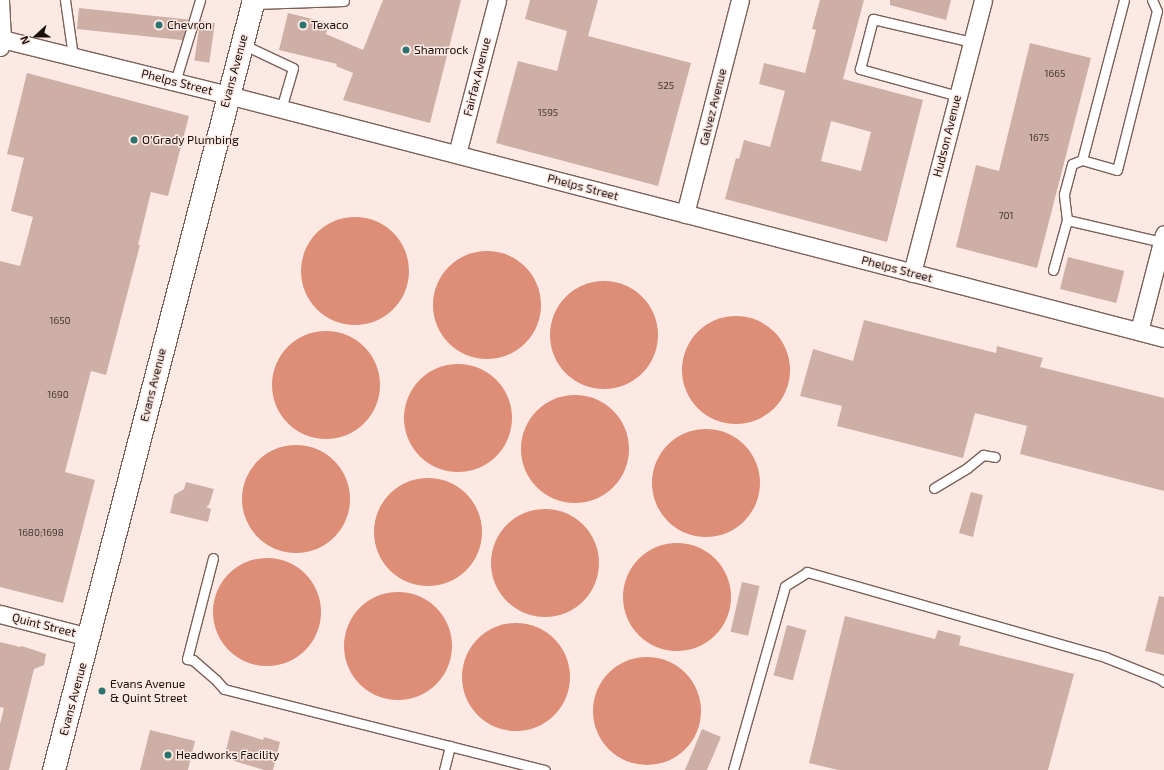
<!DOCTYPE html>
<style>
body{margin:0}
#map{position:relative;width:1164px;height:770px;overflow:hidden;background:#fde9e4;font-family:"Exo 2",sans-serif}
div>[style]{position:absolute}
.water>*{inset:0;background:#de8e77}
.round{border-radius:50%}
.building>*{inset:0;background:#cdafa6;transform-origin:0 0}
.roads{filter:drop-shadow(1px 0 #7b6058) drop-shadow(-1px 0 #7b6058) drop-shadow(0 1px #7b6058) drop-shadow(0 -1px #7b6058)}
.service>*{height:9px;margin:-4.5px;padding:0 4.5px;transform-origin:4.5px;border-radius:4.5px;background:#fff}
.minor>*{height:17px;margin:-8.5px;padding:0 8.5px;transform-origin:8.5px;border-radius:8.5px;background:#fff}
.primary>*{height:22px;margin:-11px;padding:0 11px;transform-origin:11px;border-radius:11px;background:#fff}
.dots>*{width:11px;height:11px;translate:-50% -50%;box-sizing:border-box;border:2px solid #fde9e4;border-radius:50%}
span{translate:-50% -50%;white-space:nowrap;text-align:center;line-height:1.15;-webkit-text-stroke:3px #fde9e4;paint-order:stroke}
.number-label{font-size:10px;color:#463732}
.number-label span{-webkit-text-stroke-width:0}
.poi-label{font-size:12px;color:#190f0b}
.left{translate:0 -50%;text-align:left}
.street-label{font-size:12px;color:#190f0b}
.north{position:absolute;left:16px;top:16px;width:40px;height:40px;-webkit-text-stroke:3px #fde9e4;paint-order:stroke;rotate:249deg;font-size:11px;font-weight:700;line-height:16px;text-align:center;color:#190f0b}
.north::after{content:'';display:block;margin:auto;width:14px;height:18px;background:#190f0b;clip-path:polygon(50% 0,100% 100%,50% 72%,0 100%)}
</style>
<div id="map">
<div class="water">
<div class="round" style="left:301px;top:217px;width:108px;height:108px"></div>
<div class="round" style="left:433px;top:251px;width:108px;height:108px"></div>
<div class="round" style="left:550px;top:281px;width:108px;height:108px"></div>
<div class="round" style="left:682px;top:316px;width:108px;height:108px"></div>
<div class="round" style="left:272px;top:331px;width:108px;height:108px"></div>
<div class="round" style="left:404px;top:364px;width:108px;height:108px"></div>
<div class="round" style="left:521px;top:395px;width:108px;height:108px"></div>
<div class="round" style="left:652px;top:429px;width:108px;height:108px"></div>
<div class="round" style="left:242px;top:445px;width:108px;height:108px"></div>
<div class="round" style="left:374px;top:478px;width:108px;height:108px"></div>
<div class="round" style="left:491px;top:509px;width:108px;height:108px"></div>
<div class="round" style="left:623px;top:543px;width:108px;height:108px"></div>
<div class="round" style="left:213px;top:558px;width:108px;height:108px"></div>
<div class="round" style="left:344px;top:592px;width:108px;height:108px"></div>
<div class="round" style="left:462px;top:623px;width:108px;height:108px"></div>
<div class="round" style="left:593px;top:657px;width:108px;height:108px"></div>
</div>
<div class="building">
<div style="clip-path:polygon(383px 0,461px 0,430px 123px,343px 100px,353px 73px,336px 66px,337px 64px,279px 50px,288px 13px,329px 23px,326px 34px,363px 50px)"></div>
<div style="clip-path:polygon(530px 0,598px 0,588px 36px,691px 63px,658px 186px,496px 143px,518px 61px,557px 71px,567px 31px,525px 19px)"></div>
<div style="clip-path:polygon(evenodd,820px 0,864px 0,843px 79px,923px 100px,887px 242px,725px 199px,736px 158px,739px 159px,744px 140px,770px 147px,785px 91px,759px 84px,764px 63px,805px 73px,816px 30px,812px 29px,820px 0,831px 121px,871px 132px,861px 171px,821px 161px,831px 121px)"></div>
<div style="clip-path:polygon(890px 0,951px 0,946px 20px,890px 5px)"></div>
<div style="left:79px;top:8px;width:110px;height:21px;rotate:6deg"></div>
<div style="left:200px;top:21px;width:15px;height:40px;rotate:8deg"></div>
<div style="clip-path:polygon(1030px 43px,1091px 58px,1037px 268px,956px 247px,976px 165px,999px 171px)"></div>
<div style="clip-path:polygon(27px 73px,189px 116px,168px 196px,151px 192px,138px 245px,140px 245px,106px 375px,91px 371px,65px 472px,95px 480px,63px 603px,0 587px,0 261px,20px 266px,33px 217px,11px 211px,24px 158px,7px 154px)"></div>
<div style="left:1068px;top:257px;width:58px;height:33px;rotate:14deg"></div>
<div style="clip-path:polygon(864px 320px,996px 353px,997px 346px,1043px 358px,1040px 367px,1164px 398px,1164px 491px,1020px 454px,1027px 426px,975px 413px,963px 458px,837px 426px,842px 406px,800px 396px,813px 349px,853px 361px)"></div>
<div style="clip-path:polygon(186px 482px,214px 489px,209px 505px,206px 507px,211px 509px,208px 522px,170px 513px,174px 495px,184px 489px)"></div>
<div style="clip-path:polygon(971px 492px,983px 495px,973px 537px,959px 533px)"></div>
<div style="left:742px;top:582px;width:18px;height:51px;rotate:13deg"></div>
<div style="clip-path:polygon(1159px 596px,1164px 597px,1164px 655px,1145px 651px)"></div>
<div style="clip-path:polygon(845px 616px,935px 639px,938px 630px,961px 636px,959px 645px,1074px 674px,1048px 770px,838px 770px,809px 763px)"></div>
<div style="left:787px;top:625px;width:20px;height:52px;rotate:15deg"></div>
<div style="clip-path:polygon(0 642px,20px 647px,22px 646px,46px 654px,44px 665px,34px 669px,9px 770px,0 770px,0 724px,4px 708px,0 707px)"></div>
<div style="clip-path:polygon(702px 729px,721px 737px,707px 770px,685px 770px)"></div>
<div style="clip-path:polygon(150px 730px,195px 741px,188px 770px,140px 770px)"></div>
<div style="clip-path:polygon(231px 730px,263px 740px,264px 737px,280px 742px,273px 770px,264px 770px,224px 758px)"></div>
</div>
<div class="roads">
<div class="service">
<div style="left:65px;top:0;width:57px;rotate:81.9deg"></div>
<div style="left:254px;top:4px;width:90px;rotate:-1.9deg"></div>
<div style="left:242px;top:44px;width:56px;rotate:25.2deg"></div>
<div style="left:293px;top:68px;width:43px;rotate:106.3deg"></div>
<div style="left:175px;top:82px;width:86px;rotate:-73deg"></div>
<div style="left:958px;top:96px;width:102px;rotate:-164.6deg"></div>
<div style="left:860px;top:69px;width:52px;rotate:-75.4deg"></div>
<div style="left:873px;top:19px;width:102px;rotate:13.1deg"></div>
<div style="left:1082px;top:160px;width:165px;rotate:-75.3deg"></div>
<div style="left:1067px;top:220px;width:26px;rotate:-97deg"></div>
<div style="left:1064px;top:194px;width:31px;rotate:-75deg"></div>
<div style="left:1072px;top:164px;width:11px;rotate:-22deg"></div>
<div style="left:1082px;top:160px;width:36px;rotate:16deg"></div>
<div style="left:1117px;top:170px;width:164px;rotate:-75.9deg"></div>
<div style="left:1157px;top:11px;width:12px;rotate:-114deg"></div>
<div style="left:1053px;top:270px;width:52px;rotate:-74.4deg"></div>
<div style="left:1067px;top:220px;width:98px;rotate:13deg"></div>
<div style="left:934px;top:488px;width:39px;rotate:-31deg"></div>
<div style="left:967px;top:468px;width:21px;rotate:-39deg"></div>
<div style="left:983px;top:455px;width:12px;rotate:9deg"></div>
<div style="left:213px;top:558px;width:104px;rotate:104.4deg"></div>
<div style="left:187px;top:659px;width:6px;rotate:9deg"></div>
<div style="left:193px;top:660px;width:30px;rotate:41deg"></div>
<div style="left:216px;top:680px;width:12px;rotate:48deg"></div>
<div style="left:224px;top:689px;width:331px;rotate:14.2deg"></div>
<div style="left:444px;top:770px;width:25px;rotate:-76deg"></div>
<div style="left:733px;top:770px;width:191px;rotate:-74.2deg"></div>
<div style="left:785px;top:586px;width:26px;rotate:-32deg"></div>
<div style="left:807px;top:572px;width:310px;rotate:15.9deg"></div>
<div style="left:1105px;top:657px;width:59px;rotate:21.8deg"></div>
<div style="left:1160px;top:679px;width:5px;rotate:37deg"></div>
</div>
<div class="minor">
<div style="left:2px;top:39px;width:233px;rotate:13.9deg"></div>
<div style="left:228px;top:95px;width:967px;rotate:14.55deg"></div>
<div style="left:0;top:47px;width:8px;rotate:-76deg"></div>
<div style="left:2px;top:39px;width:39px;rotate:-93deg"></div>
<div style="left:457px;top:154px;width:159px;rotate:-75.4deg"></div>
<div style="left:685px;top:214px;width:221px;rotate:-75.6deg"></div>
<div style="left:912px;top:273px;width:282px;rotate:-75.4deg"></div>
<div style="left:1139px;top:331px;width:100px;rotate:-75.5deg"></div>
<div style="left:0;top:614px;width:92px;rotate:14.5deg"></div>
</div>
<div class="primary">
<div style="left:0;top:39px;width:2px"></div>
<div style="left:54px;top:770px;width:796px;rotate:-75.44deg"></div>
</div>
</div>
<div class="dots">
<div style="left:159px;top:25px;background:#2b736d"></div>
<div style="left:303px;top:25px;background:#2b736d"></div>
<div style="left:406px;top:50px;background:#2b736d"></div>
<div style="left:134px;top:140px;background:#2b736d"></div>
<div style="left:102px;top:691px;background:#2b736d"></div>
<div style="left:168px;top:755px;background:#2b736d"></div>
</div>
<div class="number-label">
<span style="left:1055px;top:74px">1665</span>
<span style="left:666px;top:86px">525</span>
<span style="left:548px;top:113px">1595</span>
<span style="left:1039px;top:138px">1675</span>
<span style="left:1006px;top:216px">701</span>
<span style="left:60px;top:321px">1650</span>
<span style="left:58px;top:395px">1690</span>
<span style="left:41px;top:533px">1680;1698</span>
</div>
<div class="poi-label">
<span class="left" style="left:167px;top:25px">Chevron</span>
<span class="left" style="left:311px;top:25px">Texaco</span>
<span class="left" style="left:414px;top:50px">Shamrock</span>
<span class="left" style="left:142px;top:140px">O'Grady Plumbing</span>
<span class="left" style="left:110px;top:691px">Evans Avenue<br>&amp; Quint Street</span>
<span class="left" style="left:176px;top:755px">Headworks Facility</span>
</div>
<div class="street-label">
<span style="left:234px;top:71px;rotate:-75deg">Evans Avenue</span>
<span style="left:477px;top:77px;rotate:-76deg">Fairfax Avenue</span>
<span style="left:177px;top:82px;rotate:14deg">Phelps Street</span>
<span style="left:713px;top:107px;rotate:-76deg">Galvez Avenue</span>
<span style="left:947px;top:136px;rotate:-76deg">Hudson Avenue</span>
<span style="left:583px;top:187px;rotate:15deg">Phelps Street</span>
<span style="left:897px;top:269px;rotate:15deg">Phelps Street</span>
<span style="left:153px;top:385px;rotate:-76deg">Evans Avenue</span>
<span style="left:44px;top:625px;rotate:14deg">Quint Street</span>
<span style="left:73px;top:699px;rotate:-75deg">Evans Avenue</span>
</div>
<div class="north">N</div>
</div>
